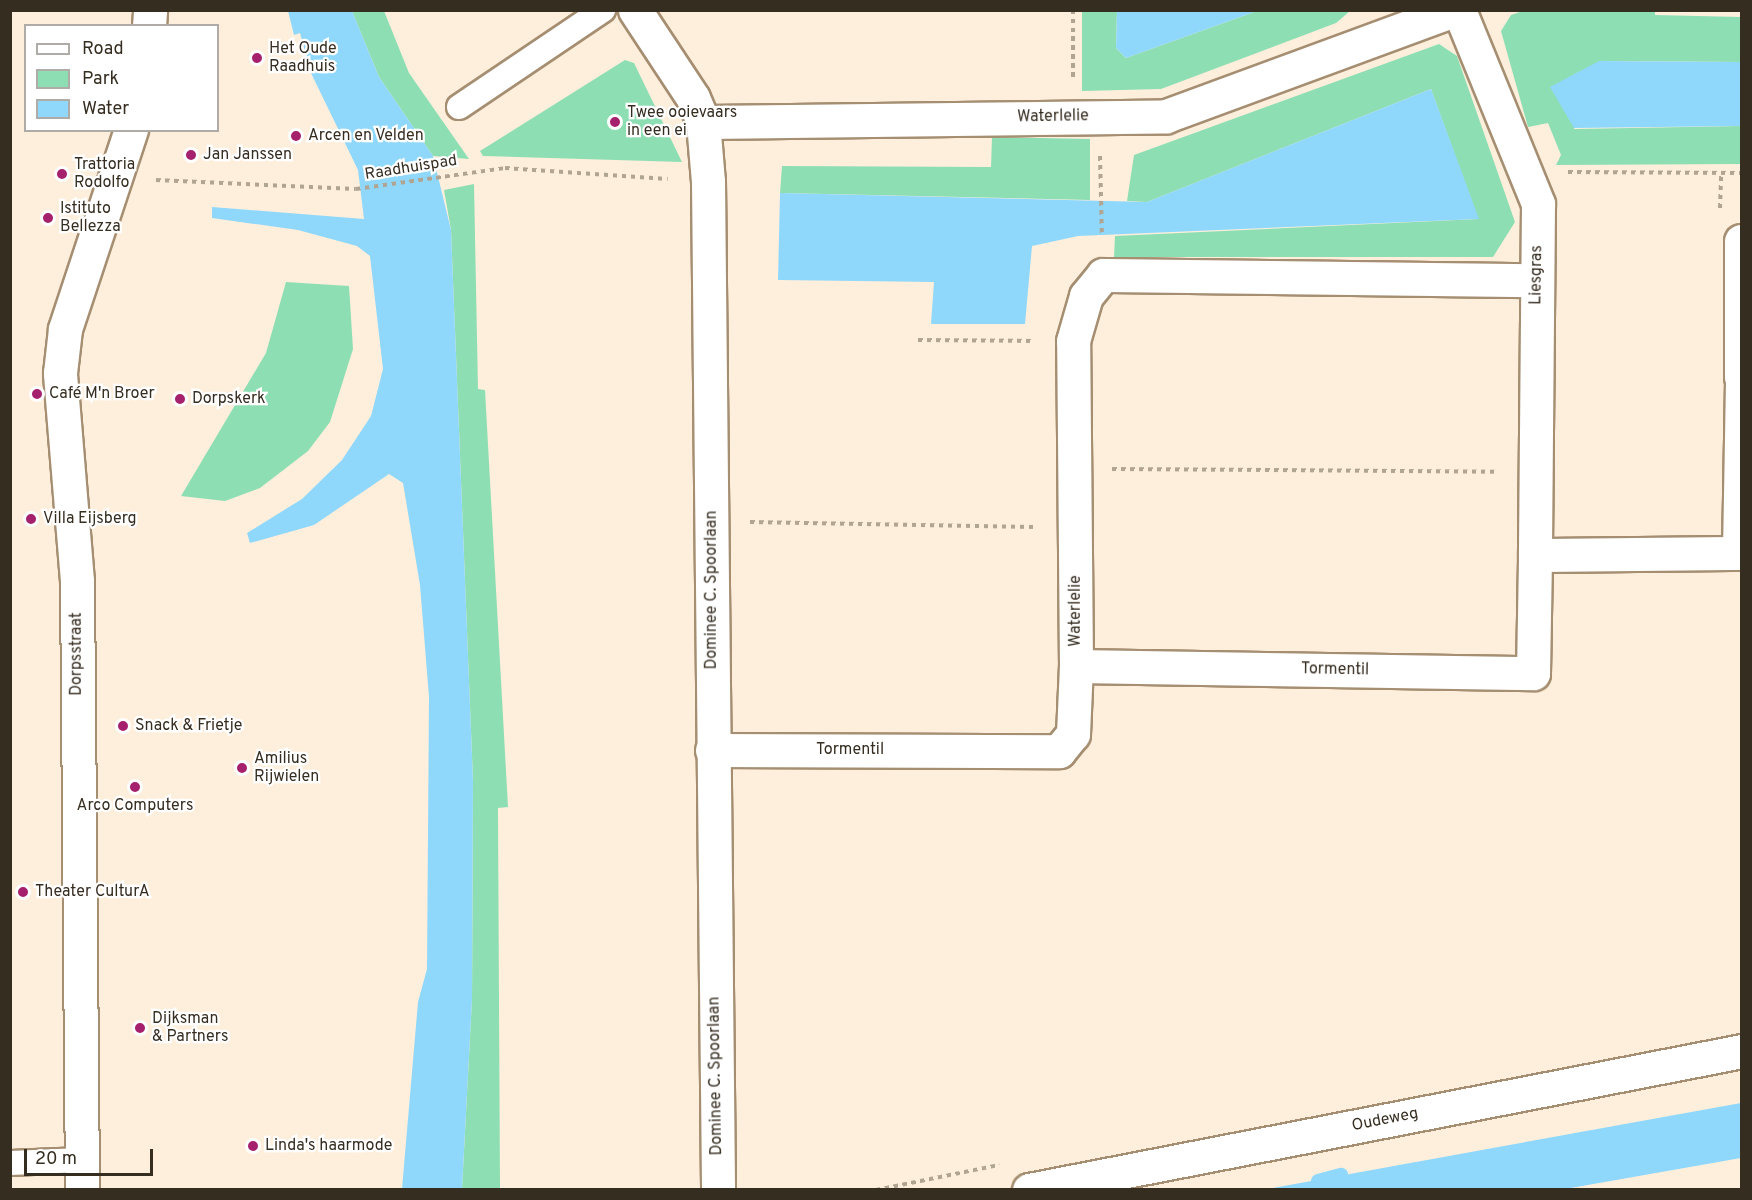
<!DOCTYPE html>
<meta charset="utf-8">
<style>
body{margin:0}
#map{position:relative;width:1752px;height:1200px;overflow:hidden;background:#feefdc;font-family:Overpass,sans-serif}
div>[style]{position:absolute}
.green>*{inset:0;background:#8edeb4}
.water>*{inset:0;background:#8fd8fc}
.stream>*{height:14px;margin:-7px;padding:0 7px;transform-origin:7px;border-radius:7px;background:#8fd8fc}
.path>*{height:4px;margin-top:-2px;transform-origin:0;background:repeating-linear-gradient(90deg,#b0a493 0 4.5px,transparent 0 9px)}
.roads{filter:drop-shadow(2px 0 #a58e71) drop-shadow(-2px 0 #a58e71) drop-shadow(0 2px #a58e71) drop-shadow(0 -2px #a58e71)}
.service>*{height:24px;margin:-12px;padding:0 12px;transform-origin:12px;border-radius:12px;background:#fff}
.minor>*{height:33px;margin:-16.5px;padding:0 16.5px;transform-origin:16.5px;border-radius:16.5px;background:#fff}
.tertiary>*{height:33px;margin:-16.5px;padding:0 16.5px;transform-origin:16.5px;border-radius:16.5px;background:#fff}
.dots>*{width:16px;height:16px;translate:-50% -50%;box-sizing:border-box;border:3px solid #fff;border-radius:50%}
span{translate:-50% -50%;white-space:nowrap;text-align:center;line-height:1.15;-webkit-text-stroke:4.5px #fff;paint-order:stroke}
.poi-label{font-size:16px;color:#362d21}
.left{translate:0 -50%;text-align:left}
.street-label{font-size:16px;color:#362d21}
.frame{position:absolute;inset:0;border:12px solid #362d21;pointer-events:none}
.legend{position:absolute;left:24px;top:24px;width:195px;height:108px;box-sizing:border-box;background:#fff;border:2px solid #afaba6;margin:0;padding:8px 10px;list-style:none;font-size:18px;color:#362d21}
.legend li{display:flex;align-items:center;gap:12px;height:30px}
.legend b{width:30px;border:2px solid #afaba6}
.scale{position:absolute;left:24px;top:1149px;width:129px;height:27px;box-sizing:border-box;border:3px solid #362d21;border-top:0;padding-left:8px;font-size:18px;line-height:21px;white-space:nowrap;color:#362d21;-webkit-text-stroke:4px #fff;paint-order:stroke}
</style>
<div id="map">
<div class="green">
<div style="clip-path:polygon(1655px 10px,1655px 15px,1741px 17px,1741px 62px,1599px 61px,1574px 129px,1741px 126px,1741px 164px,1556px 165px,1561px 155px,1548px 123px,1528px 127px,1501px 31px,1511px 15px,1523px 11px)"></div>
<div style="clip-path:polygon(352px 11px,384px 11px,409px 73px,469px 159px,433px 156px,379px 77px)"></div>
<div style="clip-path:polygon(1082px 11px,1117px 11px,1116px 48px,1126px 58px,1257px 11px,1350px 11px,1336px 23px,1161px 89px,1082px 91px)"></div>
<div style="clip-path:polygon(1439px 44px,1457px 56px,1515px 222px,1493px 257px,1114px 257px,1115px 236px,1478px 219px,1431px 89px,1147px 202px,1127px 201px,1134px 155px)"></div>
<div style="clip-path:polygon(625px 60px,634px 63px,682px 162px,483px 156px,480px 151px)"></div>
<div style="clip-path:polygon(992px 137px,1090px 139px,1090px 200px,780px 193px,782px 166px,991px 167px)"></div>
<div style="clip-path:polygon(474px 184px,478px 389px,485px 390px,508px 807px,498px 808px,500px 1189px,462px 1189px,472px 999px,473px 781px,451px 230px,444px 190px)"></div>
<div style="clip-path:polygon(286px 282px,349px 286px,353px 349px,330px 422px,308px 451px,260px 488px,225px 501px,181px 496px,266px 353px)"></div>
</div>
<div class="water">
<div style="clip-path:polygon(288px 11px,352px 11px,379px 77px,433px 156px,451px 230px,473px 781px,472px 999px,462px 1189px,402px 1189px,418px 1002px,427px 969px,429px 697px,420px 585px,403px 483px,389px 474px,314px 525px,250px 543px,247px 533px,302px 499px,342px 460px,371px 416px,383px 369px,370px 256px,357px 246px,298px 230px,212px 218px,212px 207px,364px 219px,358px 170px,311px 73px,300px 33px,294px 35px)"></div>
<div style="clip-path:polygon(1117px 11px,1117px 10px,1257px 11px,1126px 58px,1116px 48px)"></div>
<div style="clip-path:polygon(1599px 61px,1741px 62px,1741px 126px,1574px 128px,1550px 87px)"></div>
<div style="clip-path:polygon(1431px 89px,1479px 219px,1078px 236px,1032px 246px,1025px 324px,931px 324px,934px 282px,778px 280px,780px 193px,1147px 202px)"></div>
<div style="clip-path:polygon(1741px 1103px,1741px 1158px,1565px 1189px,1267px 1189px)"></div>
</div>
<div class="stream">
<div style="left:1318px;top:1181px;width:24px;rotate:-15deg"></div>
</div>
<div class="path">
<div style="left:1073px;top:77px;width:67px;rotate:-90deg"></div>
<div style="left:1100px;top:156px;width:80px;rotate:88.6deg"></div>
<div style="left:1568px;top:172px;width:174px;rotate:0.3deg"></div>
<div style="left:156px;top:180px;width:200px;rotate:2.6deg"></div>
<div style="left:356px;top:189px;width:150px;rotate:-8deg"></div>
<div style="left:505px;top:168px;width:163px;rotate:3.9deg"></div>
<div style="left:1720px;top:208px;width:35px;rotate:-88deg"></div>
<div style="left:918px;top:340px;width:116px;rotate:0.5deg"></div>
<div style="left:1112px;top:469px;width:385px;rotate:0.4deg"></div>
<div style="left:750px;top:522px;width:286px;rotate:1deg"></div>
<div style="left:876px;top:1190px;width:126px;rotate:-11.5deg"></div>
</div>
<div class="roads">
<div class="service">
<div style="left:459px;top:107px;width:174px;rotate:-34deg"></div>
<div style="left:10px;top:1163px;width:72px;rotate:-2.4deg"></div>
</div>
<div class="minor">
<div style="left:635px;top:10px;width:105px;rotate:56.6deg"></div>
<div style="left:693px;top:98px;width:26px;rotate:67deg"></div>
<div style="left:703px;top:122px;width:59px;rotate:85.2deg"></div>
<div style="left:708px;top:181px;width:1009px;rotate:89.43deg"></div>
<div style="left:1459px;top:10px;width:209px;rotate:67.8deg"></div>
<div style="left:1538px;top:204px;width:351px;rotate:90.5deg"></div>
<div style="left:149px;top:26px;width:16px;rotate:-86deg"></div>
<div style="left:703px;top:122px;width:463px;rotate:-0.7deg"></div>
<div style="left:1166px;top:116px;width:307px;rotate:-20.2deg"></div>
<div style="left:1741px;top:241px;width:136px;rotate:90deg"></div>
<div style="left:1076px;top:666px;width:325px;rotate:-90.5deg"></div>
<div style="left:1073px;top:341px;width:47px;rotate:-73.9deg"></div>
<div style="left:1086px;top:296px;width:27px;rotate:-51deg"></div>
<div style="left:1103px;top:275px;width:434px;rotate:0.7deg"></div>
<div style="left:712px;top:750px;width:347px;rotate:0.2deg"></div>
<div style="left:1059px;top:751px;width:22px;rotate:-51deg"></div>
<div style="left:1073px;top:734px;width:68px;rotate:-87.5deg"></div>
<div style="left:1076px;top:666px;width:457px;rotate:0.9deg"></div>
<div style="left:1533px;top:673px;width:118px;rotate:-89deg"></div>
<div style="left:1535px;top:555px;width:204px;rotate:-0.6deg"></div>
<div style="left:1739px;top:553px;width:176px;rotate:-89deg"></div>
<div style="left:82px;top:1190px;width:609px;rotate:-90.47deg"></div>
<div style="left:77px;top:581px;width:209px;rotate:-94.7deg"></div>
<div style="left:60px;top:373px;width:44px;rotate:-83.5deg"></div>
<div style="left:65px;top:329px;width:210px;rotate:-71.7deg"></div>
</div>
<div class="tertiary">
<div style="left:1029px;top:1190px;width:726px;rotate:-11.03deg"></div>
</div>
</div>
<div class="dots">
<div style="left:257px;top:58px;background:#a5216e"></div>
<div style="left:615px;top:122px;background:#a5216e"></div>
<div style="left:296px;top:136px;background:#a5216e"></div>
<div style="left:191px;top:155px;background:#a5216e"></div>
<div style="left:62px;top:174px;background:#a5216e"></div>
<div style="left:48px;top:218px;background:#a5216e"></div>
<div style="left:37px;top:394px;background:#a5216e"></div>
<div style="left:180px;top:399px;background:#a5216e"></div>
<div style="left:31px;top:519px;background:#a5216e"></div>
<div style="left:123px;top:726px;background:#a5216e"></div>
<div style="left:242px;top:768px;background:#a5216e"></div>
<div style="left:135px;top:787px;background:#a5216e"></div>
<div style="left:23px;top:892px;background:#a5216e"></div>
<div style="left:140px;top:1028px;background:#a5216e"></div>
<div style="left:253px;top:1146px;background:#a5216e"></div>
</div>
<div class="poi-label">
<span class="left" style="left:269px;top:58px">Het Oude<br>Raadhuis</span>
<span class="left" style="left:627px;top:122px">Twee ooievaars<br>in een ei</span>
<span class="left" style="left:308px;top:136px">Arcen en Velden</span>
<span class="left" style="left:203px;top:155px">Jan Janssen</span>
<span class="left" style="left:74px;top:174px">Trattoria<br>Rodolfo</span>
<span class="left" style="left:60px;top:218px">Istituto<br>Bellezza</span>
<span class="left" style="left:49px;top:394px">Café M'n Broer</span>
<span class="left" style="left:192px;top:399px">Dorpskerk</span>
<span class="left" style="left:43px;top:519px">Villa Eijsberg</span>
<span class="left" style="left:135px;top:726px">Snack &amp; Frietje</span>
<span class="left" style="left:254px;top:768px">Amilius<br>Rijwielen</span>
<span style="left:135px;top:806px">Arco Computers</span>
<span class="left" style="left:35px;top:892px">Theater CulturA</span>
<span class="left" style="left:152px;top:1028px">Dijksman<br>&amp; Partners</span>
<span class="left" style="left:265px;top:1146px">Linda's haarmode</span>
</div>
<div class="street-label">
<span style="left:1053px;top:117px;rotate:-1deg">Waterlelie</span>
<span style="left:411px;top:168px;rotate:-9deg">Raadhuispad</span>
<span style="left:1537px;top:275px;rotate:-89deg">Liesgras</span>
<span style="left:712px;top:590px;rotate:-90deg">Dominee C. Spoorlaan</span>
<span style="left:1076px;top:611px;rotate:-90deg">Waterlelie</span>
<span style="left:77px;top:654px;rotate:-90deg">Dorpsstraat</span>
<span style="left:1335px;top:670px;rotate:1deg">Tormentil</span>
<span style="left:850px;top:750px">Tormentil</span>
<span style="left:716px;top:1076px;rotate:-91deg">Dominee C. Spoorlaan</span>
<span style="left:1385px;top:1120px;rotate:-11deg">Oudeweg</span>
</div>
<div class="frame"></div>
<ul class="legend">
<li><b style="height:8px;background:#fff"></b>Road</li>
<li><b style="height:16px;background:#8edeb4"></b>Park</li>
<li><b style="height:16px;background:#8fd8fc"></b>Water</li>
</ul>
<div class="scale">20 m</div>
</div>
